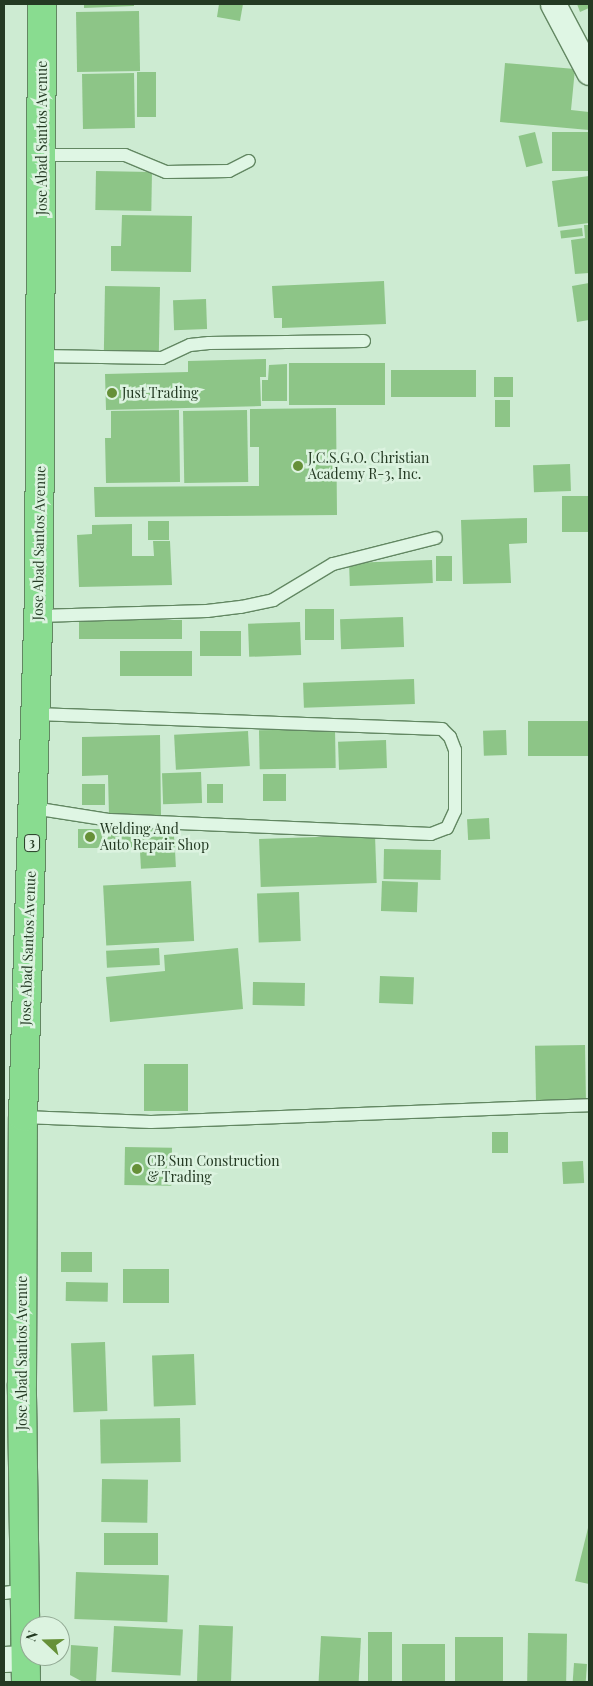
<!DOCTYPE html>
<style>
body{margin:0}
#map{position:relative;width:593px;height:1686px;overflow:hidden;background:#cdebd2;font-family:"Playfair Display",serif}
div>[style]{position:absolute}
.building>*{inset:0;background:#8dc587;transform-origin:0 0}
.roads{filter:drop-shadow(1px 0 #628762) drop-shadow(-1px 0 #628762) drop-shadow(0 1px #628762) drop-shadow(0 -1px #628762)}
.service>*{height:12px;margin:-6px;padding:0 6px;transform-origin:6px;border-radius:6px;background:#dff6e4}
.minor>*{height:25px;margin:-12.5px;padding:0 12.5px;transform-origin:12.5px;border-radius:12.5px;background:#dff6e4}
.trunk>*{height:28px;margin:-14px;padding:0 14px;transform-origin:14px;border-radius:14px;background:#89dc90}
.dots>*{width:14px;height:14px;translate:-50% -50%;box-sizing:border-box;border:2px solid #dcf3e0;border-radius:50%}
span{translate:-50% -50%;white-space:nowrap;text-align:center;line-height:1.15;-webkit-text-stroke:5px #dcf3e0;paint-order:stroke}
.shield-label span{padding:1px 4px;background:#dcf3e0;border:1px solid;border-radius:4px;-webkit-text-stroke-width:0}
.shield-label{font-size:12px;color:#243a23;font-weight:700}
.street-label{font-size:14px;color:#243a23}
.poi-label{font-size:14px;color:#243a23}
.left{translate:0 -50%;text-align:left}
.frame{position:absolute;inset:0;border:5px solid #243a23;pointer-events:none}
.north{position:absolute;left:20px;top:1616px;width:50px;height:50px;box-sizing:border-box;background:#dcf3e0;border:1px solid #92a994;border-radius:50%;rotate:291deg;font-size:14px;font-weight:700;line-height:20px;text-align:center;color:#243a23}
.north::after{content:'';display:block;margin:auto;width:18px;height:22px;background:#669038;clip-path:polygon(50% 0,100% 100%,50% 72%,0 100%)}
</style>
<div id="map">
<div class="building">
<div style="clip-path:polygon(84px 4px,134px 4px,134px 6px,84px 8px)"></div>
<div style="clip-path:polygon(219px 4px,243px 4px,240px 21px,217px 17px)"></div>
<div style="clip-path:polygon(577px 4px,589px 4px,589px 8px,580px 12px)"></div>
<div style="left:139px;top:11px;width:60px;height:63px;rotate:89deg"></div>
<div style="clip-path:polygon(505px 63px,575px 69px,571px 110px,589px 112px,589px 130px,500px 122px)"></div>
<div style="left:137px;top:72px;width:19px;height:45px"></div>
<div style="left:134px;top:73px;width:55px;height:52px;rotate:89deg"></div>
<div style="left:535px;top:132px;width:32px;height:17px;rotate:76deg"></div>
<div style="left:589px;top:132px;width:39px;height:37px;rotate:90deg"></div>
<div style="left:96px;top:171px;width:56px;height:39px;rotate:1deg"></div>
<div style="clip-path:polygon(589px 176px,589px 223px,558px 227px,552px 181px)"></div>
<div style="clip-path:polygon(122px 215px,192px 216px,191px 272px,111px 271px,111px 246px,121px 246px)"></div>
<div style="clip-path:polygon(584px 225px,589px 225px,589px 273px,575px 274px,571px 240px,585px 238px)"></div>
<div style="left:582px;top:228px;width:8px;height:22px;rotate:83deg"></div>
<div style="clip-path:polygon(384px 281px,386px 324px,282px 328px,282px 318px,274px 318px,272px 286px)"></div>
<div style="clip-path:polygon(589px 283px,589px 320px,577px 322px,572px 286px)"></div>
<div style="left:105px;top:286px;width:55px;height:64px;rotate:1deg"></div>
<div style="left:206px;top:299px;width:30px;height:33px;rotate:88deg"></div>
<div style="clip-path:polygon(266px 359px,266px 377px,260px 377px,261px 406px,106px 410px,105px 374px,188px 372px,188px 361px)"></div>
<div style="left:289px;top:363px;width:96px;height:42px"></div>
<div style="clip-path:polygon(287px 364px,287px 401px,262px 401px,262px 380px,268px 380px,269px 365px)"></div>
<div style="left:476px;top:370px;width:27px;height:85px;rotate:90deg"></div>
<div style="left:494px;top:377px;width:19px;height:20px"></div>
<div style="left:495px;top:400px;width:15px;height:27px"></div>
<div style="clip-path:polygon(336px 408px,337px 515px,95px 517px,94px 487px,259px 486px,259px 447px,250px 447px,250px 409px)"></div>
<div style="clip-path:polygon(179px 410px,180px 482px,106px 483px,105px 438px,111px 438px,111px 411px)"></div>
<div style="left:247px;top:410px;width:72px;height:64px;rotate:89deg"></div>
<div style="left:570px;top:464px;width:27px;height:37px;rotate:88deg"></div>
<div style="left:589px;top:496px;width:36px;height:27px;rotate:90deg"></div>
<div style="clip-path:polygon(527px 518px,527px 543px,509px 544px,511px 583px,463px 584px,461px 520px)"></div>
<div style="left:148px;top:521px;width:21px;height:19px"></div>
<div style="clip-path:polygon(132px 524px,132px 556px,154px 556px,153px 541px,170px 541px,172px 585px,79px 587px,77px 535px,92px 534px,92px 525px)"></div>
<div style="left:436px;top:556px;width:16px;height:25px"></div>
<div style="left:432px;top:560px;width:23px;height:83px;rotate:88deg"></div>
<div style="left:305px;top:609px;width:29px;height:31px"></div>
<div style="left:403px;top:617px;width:30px;height:63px;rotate:88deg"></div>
<div style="left:182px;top:620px;width:19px;height:103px;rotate:90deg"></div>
<div style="left:300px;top:622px;width:33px;height:52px;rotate:88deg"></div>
<div style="left:241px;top:631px;width:25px;height:41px;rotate:90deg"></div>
<div style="left:192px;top:651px;width:25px;height:72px;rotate:90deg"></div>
<div style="left:414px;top:679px;width:25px;height:111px;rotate:88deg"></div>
<div style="left:589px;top:721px;width:35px;height:61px;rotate:90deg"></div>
<div style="left:335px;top:729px;width:39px;height:76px;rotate:89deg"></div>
<div style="left:506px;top:730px;width:25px;height:23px;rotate:88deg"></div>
<div style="left:248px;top:731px;width:35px;height:74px;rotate:87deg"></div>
<div style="clip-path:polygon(160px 735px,161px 815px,109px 816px,108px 775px,82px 776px,82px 737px)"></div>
<div style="left:386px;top:740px;width:28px;height:48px;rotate:88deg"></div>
<div style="left:201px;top:772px;width:31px;height:39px;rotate:88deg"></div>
<div style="left:263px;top:774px;width:23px;height:27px"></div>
<div style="left:105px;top:784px;width:21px;height:23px;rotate:90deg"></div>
<div style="left:207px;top:784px;width:16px;height:19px"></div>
<div style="left:489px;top:818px;width:21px;height:22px;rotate:87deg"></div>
<div style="left:173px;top:825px;width:23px;height:32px;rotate:85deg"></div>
<div style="left:139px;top:829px;width:19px;height:61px;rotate:90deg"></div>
<div style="left:375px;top:835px;width:48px;height:116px;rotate:88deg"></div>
<div style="left:384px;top:849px;width:57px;height:30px;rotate:1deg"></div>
<div style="left:175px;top:850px;width:17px;height:35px;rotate:87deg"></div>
<div style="left:191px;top:881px;width:60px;height:88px;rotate:87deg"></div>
<div style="left:382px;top:881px;width:36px;height:30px;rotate:2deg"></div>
<div style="left:299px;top:892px;width:49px;height:42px;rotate:88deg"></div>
<div style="left:159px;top:948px;width:17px;height:53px;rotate:87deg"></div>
<div style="clip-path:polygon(238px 948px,243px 1009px,110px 1022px,106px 977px,165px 971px,164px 955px)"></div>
<div style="left:380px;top:976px;width:34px;height:27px;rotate:2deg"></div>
<div style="left:253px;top:982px;width:52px;height:23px;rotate:1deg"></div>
<div style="left:585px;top:1045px;width:58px;height:50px;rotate:89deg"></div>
<div style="left:144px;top:1064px;width:44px;height:47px"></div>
<div style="left:492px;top:1132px;width:16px;height:21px"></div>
<div style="left:125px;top:1147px;width:47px;height:38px;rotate:1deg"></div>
<div style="left:583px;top:1161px;width:22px;height:21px;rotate:87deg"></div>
<div style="left:61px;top:1252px;width:31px;height:20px"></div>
<div style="left:123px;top:1269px;width:46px;height:34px"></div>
<div style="left:66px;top:1282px;width:42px;height:19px;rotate:1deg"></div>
<div style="left:105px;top:1342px;width:69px;height:34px;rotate:88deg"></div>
<div style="left:194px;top:1354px;width:51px;height:42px;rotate:88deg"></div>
<div style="left:180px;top:1418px;width:44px;height:80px;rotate:89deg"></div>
<div style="left:102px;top:1479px;width:46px;height:43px;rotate:1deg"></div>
<div style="clip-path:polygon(589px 1524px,589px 1584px,575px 1581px)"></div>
<div style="left:158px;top:1533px;width:32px;height:54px;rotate:90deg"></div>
<div style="left:76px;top:1572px;width:93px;height:47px;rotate:2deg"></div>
<div style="left:199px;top:1625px;width:34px;height:57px;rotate:2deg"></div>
<div style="left:114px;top:1626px;width:69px;height:46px;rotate:3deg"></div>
<div style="left:368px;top:1632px;width:24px;height:50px"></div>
<div style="left:528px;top:1633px;width:39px;height:49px;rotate:1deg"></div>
<div style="left:321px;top:1636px;width:40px;height:46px;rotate:3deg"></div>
<div style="left:455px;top:1637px;width:48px;height:45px"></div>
<div style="left:402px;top:1644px;width:43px;height:38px"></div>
<div style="clip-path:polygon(71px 1645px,98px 1647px,96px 1682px,83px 1682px,70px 1675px)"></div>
<div style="left:574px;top:1663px;width:13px;height:19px;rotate:4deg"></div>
</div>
<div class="roads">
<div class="service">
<div style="left:43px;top:155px;width:82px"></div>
<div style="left:125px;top:155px;width:44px;rotate:22.5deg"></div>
<div style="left:166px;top:172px;width:63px;rotate:-0.9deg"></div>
<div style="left:229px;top:171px;width:22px;rotate:-27deg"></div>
<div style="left:41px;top:356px;width:121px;rotate:0.9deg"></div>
<div style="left:162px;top:358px;width:31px;rotate:-25deg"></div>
<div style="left:190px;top:345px;width:19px;rotate:-6deg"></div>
<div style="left:209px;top:343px;width:155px;rotate:-0.7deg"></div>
<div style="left:38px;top:616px;width:169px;rotate:-1.7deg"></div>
<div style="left:207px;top:611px;width:34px;rotate:-7deg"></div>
<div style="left:241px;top:607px;width:33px;rotate:-12deg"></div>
<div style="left:273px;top:600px;width:70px;rotate:-31deg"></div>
<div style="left:333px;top:564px;width:106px;rotate:-14.2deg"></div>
<div style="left:33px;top:808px;width:78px;rotate:8.9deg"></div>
<div style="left:110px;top:820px;width:321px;rotate:2.5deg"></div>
<div style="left:431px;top:834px;width:17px;rotate:-21deg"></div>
<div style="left:447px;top:828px;width:19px;rotate:-65deg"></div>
<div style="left:455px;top:811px;width:61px;rotate:-90deg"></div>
<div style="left:455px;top:750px;width:14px;rotate:-111deg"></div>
<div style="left:450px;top:737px;width:11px;rotate:-135deg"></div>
<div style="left:442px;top:729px;width:407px;rotate:-177.9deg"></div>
<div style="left:23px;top:1117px;width:128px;rotate:2.2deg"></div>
<div style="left:151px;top:1122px;width:438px;rotate:-2.2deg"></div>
<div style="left:4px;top:1593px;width:21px;rotate:-8deg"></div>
</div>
<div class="minor">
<div style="left:553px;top:4px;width:77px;rotate:62.1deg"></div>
<div style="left:4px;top:1659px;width:21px;rotate:-3deg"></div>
</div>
<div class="trunk">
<div style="left:26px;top:1682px;width:298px;rotate:-90.8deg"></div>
<div style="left:22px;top:1384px;width:267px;rotate:-89.8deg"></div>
<div style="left:23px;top:1117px;width:523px;rotate:-88.25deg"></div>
<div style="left:39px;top:594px;width:590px;rotate:-89.71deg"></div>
</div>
</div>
<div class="dots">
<div style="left:112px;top:393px;background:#669038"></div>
<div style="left:298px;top:466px;background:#669038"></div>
<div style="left:90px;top:837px;background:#669038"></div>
<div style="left:137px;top:1169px;background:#669038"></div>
</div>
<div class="shield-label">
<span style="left:32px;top:843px">3</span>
</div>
<div class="street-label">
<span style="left:42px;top:138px;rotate:-90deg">Jose Abad Santos Avenue</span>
<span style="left:39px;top:543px;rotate:-89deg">Jose Abad Santos Avenue</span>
<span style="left:28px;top:948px;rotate:-88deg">Jose Abad Santos Avenue</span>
<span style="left:22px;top:1353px;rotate:-90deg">Jose Abad Santos Avenue</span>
</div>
<div class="poi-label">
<span class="left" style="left:122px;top:393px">Just Trading</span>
<span class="left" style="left:308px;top:466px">J.C.S.G.O. Christian<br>Academy R-3, Inc.</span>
<span class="left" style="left:100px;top:837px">Welding And<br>Auto Repair Shop</span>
<span class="left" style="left:147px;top:1169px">CB Sun Construction<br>&amp; Trading</span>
</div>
<div class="frame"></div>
<div class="north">N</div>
</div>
